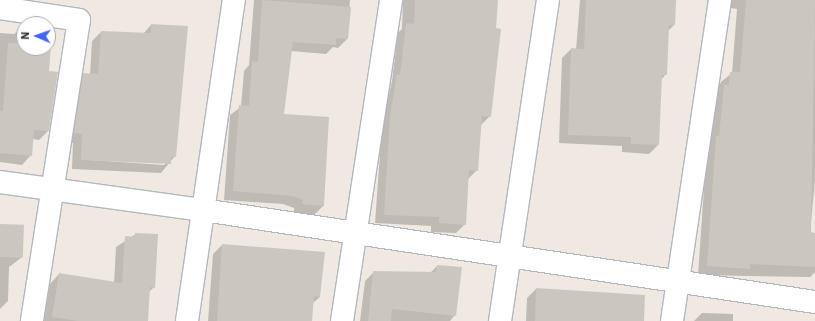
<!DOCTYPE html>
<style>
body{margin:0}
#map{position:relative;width:815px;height:321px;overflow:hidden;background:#efe9e1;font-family:"IBM Plex Sans",sans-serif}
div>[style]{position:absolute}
.shadow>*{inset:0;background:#0003}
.building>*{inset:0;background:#cbc7bf;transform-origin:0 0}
.roads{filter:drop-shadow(1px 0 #b4b7c1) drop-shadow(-1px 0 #b4b7c1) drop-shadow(0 1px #b4b7c1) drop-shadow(0 -1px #b4b7c1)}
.minor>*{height:22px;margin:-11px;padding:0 11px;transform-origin:11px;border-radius:11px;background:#fff}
.tertiary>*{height:22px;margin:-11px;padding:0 11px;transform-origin:11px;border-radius:11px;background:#fff}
span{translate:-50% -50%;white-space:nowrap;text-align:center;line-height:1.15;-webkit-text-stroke:3px #fff;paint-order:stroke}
.north{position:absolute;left:16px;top:16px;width:40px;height:40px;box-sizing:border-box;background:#fff;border:1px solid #ababab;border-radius:50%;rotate:272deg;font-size:11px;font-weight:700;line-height:16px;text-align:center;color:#2e2e2e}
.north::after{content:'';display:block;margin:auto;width:14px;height:18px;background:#4264fb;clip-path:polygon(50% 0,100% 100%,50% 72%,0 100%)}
</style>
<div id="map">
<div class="shadow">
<div style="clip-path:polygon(254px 0,350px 0,347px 39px,338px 48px,333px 47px,326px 54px,291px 51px,283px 115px,323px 206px,314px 215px,294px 213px,294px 208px,283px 204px,224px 200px,230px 115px,241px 107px,244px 71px,249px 65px)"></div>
<div style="clip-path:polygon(403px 0,497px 0,490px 116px,481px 125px,477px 170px,468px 179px,465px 224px,456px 233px,431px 232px,431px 226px,375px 223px,382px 126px,392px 81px,398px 33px,402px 29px)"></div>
<div style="clip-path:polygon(580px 0,675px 0,674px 25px,667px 32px,666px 74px,661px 80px,658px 145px,649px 154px,622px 152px,622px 146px,559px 143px,562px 58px,571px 49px,576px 50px)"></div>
<div style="clip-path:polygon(731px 0,815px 0,815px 181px,810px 233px,815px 234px,815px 272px,810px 277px,698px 275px,707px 146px,715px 95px,721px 82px,732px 73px,737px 9px,731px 8px)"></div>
<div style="clip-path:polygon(evenodd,151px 25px,175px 156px,161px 173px,72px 169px,73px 143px,65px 142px,75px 83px,84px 74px,90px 75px,92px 41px,101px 32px,143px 34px,151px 25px,76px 159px,166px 163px,164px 165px,76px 159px)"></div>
<div style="clip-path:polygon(19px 30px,24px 30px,24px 48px,48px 72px,48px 131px,39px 140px,32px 139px,31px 155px,22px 165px,0 162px,0 33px,14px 34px)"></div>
<div style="clip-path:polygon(0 225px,21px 258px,9px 267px,8px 301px,0 309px)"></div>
<div style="clip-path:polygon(136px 234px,154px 287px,149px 292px,147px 321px,44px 321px,50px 284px,59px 274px,114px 283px,116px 247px)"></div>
<div style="clip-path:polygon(222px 245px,320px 297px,313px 303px,311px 321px,208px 321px,213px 254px)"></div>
<div style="clip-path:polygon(437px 266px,455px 315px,450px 321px,360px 321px,365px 281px,374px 272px,430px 273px)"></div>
<div style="clip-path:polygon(536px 289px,643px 321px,526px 321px,527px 298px)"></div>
<div style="clip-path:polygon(702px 313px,733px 314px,733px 321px,694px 321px)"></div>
</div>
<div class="building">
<div style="clip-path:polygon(262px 0,351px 7px,348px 39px,336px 38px,336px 45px,293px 42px,284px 114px,329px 117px,324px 206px,302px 204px,303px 200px,292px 196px,233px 191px,239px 105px,249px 106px,252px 61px,258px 62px)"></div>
<div style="clip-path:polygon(415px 0,498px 0,496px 28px,501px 29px,491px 117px,482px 116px,478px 171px,469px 170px,466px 225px,439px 223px,439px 217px,384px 215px,390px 116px,397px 74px,400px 75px,406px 23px,414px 24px)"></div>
<div style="clip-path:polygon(586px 0,676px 0,675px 25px,669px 25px,667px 75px,662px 75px,659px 145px,631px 144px,631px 137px,568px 135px,571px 48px,584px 49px)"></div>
<div style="clip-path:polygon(746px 0,815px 0,811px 232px,815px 233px,815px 267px,750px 264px,750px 269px,707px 266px,716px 136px,719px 136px,724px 85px,729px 85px,730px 72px,740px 72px)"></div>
<div style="clip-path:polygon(151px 24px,188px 26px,176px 157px,171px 157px,171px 164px,81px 160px,82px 134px,74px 133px,83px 73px,98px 74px,101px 31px,151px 33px)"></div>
<div style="clip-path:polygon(8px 43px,24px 43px,24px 48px,51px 46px,49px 71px,58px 72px,49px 131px,34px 130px,32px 156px,0 153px,0 111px,3px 111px)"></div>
<div style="left:0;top:224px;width:24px;height:33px;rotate:2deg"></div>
<div style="clip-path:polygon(135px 233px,158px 234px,155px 288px,150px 287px,148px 321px,78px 321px,52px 317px,59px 273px,122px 283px,125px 236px,135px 237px)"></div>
<div style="clip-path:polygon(222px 244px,325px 252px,320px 297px,314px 296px,312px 321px,217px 321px)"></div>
<div style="clip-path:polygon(437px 265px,462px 267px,456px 316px,392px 309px,391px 321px,368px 321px,373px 271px,436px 272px)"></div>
<div style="clip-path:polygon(536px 288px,645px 295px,644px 321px,535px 321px)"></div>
</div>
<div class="roads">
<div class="minor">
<div style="left:0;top:8px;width:80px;rotate:8.6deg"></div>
<div style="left:79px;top:20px;width:305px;rotate:98.9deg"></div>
<div style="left:203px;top:210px;width:619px;rotate:8.55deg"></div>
<div style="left:187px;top:321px;width:324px;rotate:-81.7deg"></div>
<div style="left:342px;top:321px;width:325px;rotate:-81.3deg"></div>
<div style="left:672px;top:321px;width:325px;rotate:-81.5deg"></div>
</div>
<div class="tertiary">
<div style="left:0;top:182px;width:205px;rotate:7.9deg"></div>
<div style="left:500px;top:321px;width:325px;rotate:-81.5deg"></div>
</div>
</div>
<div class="north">N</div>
</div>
